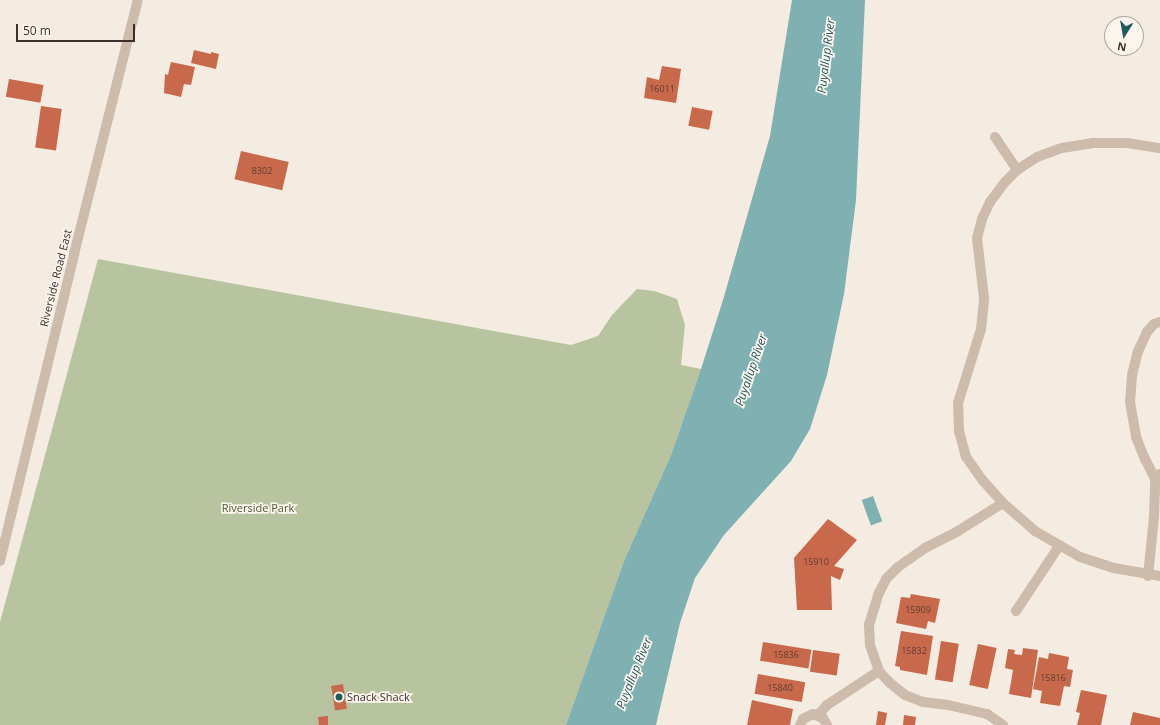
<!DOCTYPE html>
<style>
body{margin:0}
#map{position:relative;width:1160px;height:725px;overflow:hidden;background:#f4ebe1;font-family:"Open Sans",sans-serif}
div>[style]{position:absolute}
.green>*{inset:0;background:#b8c4a0}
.water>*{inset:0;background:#7fb0b2;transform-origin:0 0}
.building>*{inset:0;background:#c8694b;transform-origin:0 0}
.minor>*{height:10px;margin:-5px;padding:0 5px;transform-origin:5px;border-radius:5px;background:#cdbbac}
.dots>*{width:11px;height:11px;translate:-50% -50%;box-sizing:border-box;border:2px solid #fbf5ee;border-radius:50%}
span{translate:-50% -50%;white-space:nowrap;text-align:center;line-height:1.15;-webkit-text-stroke:3.5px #fbf5ee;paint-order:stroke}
.number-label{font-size:9px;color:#5e3e33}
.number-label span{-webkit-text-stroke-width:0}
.street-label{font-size:11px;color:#3b302b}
.park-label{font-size:11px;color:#4a5a2e}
.poi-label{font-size:11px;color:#3b302b}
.left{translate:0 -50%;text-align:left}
.water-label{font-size:12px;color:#1f5a5e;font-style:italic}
.north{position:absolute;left:1104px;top:16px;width:40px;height:40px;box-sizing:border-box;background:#fbf5ee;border:1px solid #aea6a0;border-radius:50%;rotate:191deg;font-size:11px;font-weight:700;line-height:16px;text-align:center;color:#3b302b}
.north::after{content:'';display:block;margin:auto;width:14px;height:18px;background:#1f5a5e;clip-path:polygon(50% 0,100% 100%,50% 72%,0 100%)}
.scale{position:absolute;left:16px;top:24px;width:119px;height:18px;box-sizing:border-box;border:2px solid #3b302b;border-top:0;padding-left:5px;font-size:12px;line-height:14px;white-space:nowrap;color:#3b302b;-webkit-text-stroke:3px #fbf5ee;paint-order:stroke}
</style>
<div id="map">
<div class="green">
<div style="clip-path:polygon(98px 259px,571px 345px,598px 336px,612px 315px,637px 289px,654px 291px,677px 299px,685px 325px,681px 365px,701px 369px,671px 455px,624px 561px,566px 725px,0 725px,0 622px)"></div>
</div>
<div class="water">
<div style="clip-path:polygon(792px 0,865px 0,856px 200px,844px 294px,827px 375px,810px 429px,791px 461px,724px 535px,695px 578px,680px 623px,656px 725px,566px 725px,624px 561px,671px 455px,701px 369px,723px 300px,770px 136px)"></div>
<div style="left:873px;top:496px;width:27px;height:12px;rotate:70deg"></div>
</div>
<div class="building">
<div style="clip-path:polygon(194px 50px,211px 54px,211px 52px,219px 54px,216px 69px,191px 63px)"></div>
<div style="clip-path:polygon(171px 62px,195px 67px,191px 85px,184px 84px,181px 97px,164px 93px,165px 74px,168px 75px)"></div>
<div style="clip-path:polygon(662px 66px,681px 69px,676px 103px,644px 98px,647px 77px,659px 80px)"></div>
<div style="left:9px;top:79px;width:35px;height:18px;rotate:10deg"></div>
<div style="left:41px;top:106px;width:21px;height:42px;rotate:8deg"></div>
<div style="left:692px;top:107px;width:21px;height:19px;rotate:11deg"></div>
<div style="left:241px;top:151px;width:49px;height:29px;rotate:13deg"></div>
<div style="clip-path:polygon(828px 519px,857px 540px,834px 566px,844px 569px,840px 580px,831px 576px,832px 610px,797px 610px,794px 558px)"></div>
<div style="clip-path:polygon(911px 594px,940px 599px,935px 623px,928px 621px,926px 629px,896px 623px,901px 597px,910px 598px)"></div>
<div style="clip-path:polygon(901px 631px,933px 636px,927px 675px,900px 670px,900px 667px,895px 666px)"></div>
<div style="left:941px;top:641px;width:18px;height:39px;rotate:9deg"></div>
<div style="left:763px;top:642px;width:49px;height:19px;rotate:9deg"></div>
<div style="left:978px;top:644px;width:19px;height:42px;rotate:12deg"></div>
<div style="clip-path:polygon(1023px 648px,1038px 650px,1031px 698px,1009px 694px,1013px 670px,1005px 668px,1008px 649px,1015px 650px,1014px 654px,1022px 655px)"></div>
<div style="left:813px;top:650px;width:27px;height:22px;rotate:8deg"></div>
<div style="clip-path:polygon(1049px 653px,1069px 657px,1067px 669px,1073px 670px,1070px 687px,1064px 686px,1060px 706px,1040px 703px,1042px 691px,1033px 689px,1039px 657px,1048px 659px)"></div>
<div style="left:758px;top:674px;width:48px;height:20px;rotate:10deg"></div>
<div style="left:343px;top:684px;width:25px;height:12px;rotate:81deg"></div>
<div style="clip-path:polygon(1081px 690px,1107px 695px,1101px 725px,1077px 725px,1080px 713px,1076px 712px)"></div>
<div style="clip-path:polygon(752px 700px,793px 709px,790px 725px,747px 725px)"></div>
<div style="clip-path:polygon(878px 711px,887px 713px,885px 725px,876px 725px)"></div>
<div style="clip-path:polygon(1133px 712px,1160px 718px,1160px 725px,1130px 725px)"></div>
<div style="clip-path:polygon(904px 715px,916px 717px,915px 725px,903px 725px)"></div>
<div style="clip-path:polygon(328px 716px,328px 725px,319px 725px,318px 717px)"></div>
</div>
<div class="minor">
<div style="left:995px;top:137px;width:40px;rotate:56deg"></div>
<div style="left:1160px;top:322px;width:6px;rotate:162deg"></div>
<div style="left:1154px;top:324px;width:11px;rotate:131deg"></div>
<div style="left:1147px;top:332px;width:21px;rotate:115deg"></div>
<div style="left:1138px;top:351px;width:25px;rotate:104deg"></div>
<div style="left:1132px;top:375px;width:27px;rotate:94deg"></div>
<div style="left:1130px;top:402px;width:36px;rotate:80deg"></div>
<div style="left:1136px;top:437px;width:24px;rotate:68deg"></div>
<div style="left:1145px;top:459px;width:22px;rotate:63deg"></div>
<div style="left:1155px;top:479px;width:7px;rotate:-45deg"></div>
<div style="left:1003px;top:503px;width:30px;rotate:-132deg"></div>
<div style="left:983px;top:481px;width:29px;rotate:-125deg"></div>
<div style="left:966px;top:457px;width:27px;rotate:-105deg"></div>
<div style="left:959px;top:431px;width:28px;rotate:-92deg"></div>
<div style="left:958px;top:403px;width:77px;rotate:-72.7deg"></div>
<div style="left:981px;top:329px;width:31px;rotate:-84deg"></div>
<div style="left:984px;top:298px;width:60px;rotate:-96.7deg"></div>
<div style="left:977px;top:238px;width:20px;rotate:-75deg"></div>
<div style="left:982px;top:219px;width:19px;rotate:-65deg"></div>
<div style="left:990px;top:202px;width:25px;rotate:-53deg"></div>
<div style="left:1005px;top:182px;width:17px;rotate:-45deg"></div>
<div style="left:1017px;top:170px;width:24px;rotate:-33deg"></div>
<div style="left:1037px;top:157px;width:27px;rotate:-20deg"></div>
<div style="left:1062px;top:148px;width:30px;rotate:-9deg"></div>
<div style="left:1092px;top:143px;width:35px"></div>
<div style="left:1127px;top:143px;width:33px;rotate:9deg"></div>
<div style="left:0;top:561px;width:316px;rotate:-76.4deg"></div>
<div style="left:74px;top:254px;width:262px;rotate:-75.9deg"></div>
<div style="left:1148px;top:576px;width:59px;rotate:-84.2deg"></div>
<div style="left:1154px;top:517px;width:38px;rotate:-88deg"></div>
<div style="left:1016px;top:611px;width:78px;rotate:-56.5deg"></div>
<div style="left:818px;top:715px;width:13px;rotate:-48deg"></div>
<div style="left:827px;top:705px;width:62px;rotate:-33.2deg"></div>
<div style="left:800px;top:725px;width:7px;rotate:-63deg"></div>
<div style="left:803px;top:719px;width:11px;rotate:-27deg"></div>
<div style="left:813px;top:714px;width:11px;rotate:22deg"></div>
<div style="left:823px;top:718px;width:8px;rotate:60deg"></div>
<div style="left:1003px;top:725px;width:19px;rotate:-145deg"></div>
<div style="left:987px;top:714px;width:40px;rotate:-167deg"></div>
<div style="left:948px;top:705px;width:25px;rotate:-173deg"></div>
<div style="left:923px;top:702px;width:19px;rotate:-159deg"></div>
<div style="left:905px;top:695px;width:19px;rotate:-141deg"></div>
<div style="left:890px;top:683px;width:16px;rotate:-133deg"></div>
<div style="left:879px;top:671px;width:28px;rotate:-109deg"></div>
<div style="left:870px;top:645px;width:20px;rotate:-93deg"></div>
<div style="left:869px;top:625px;width:34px;rotate:-73deg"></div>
<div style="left:879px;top:593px;width:16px;rotate:-63deg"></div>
<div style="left:886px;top:579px;width:17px;rotate:-45deg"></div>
<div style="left:898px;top:567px;width:33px;rotate:-35deg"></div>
<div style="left:925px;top:548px;width:37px;rotate:-27deg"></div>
<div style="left:958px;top:531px;width:53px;rotate:-31.9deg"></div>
<div style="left:1003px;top:503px;width:43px;rotate:41.2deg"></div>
<div style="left:1035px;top:531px;width:52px;rotate:30deg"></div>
<div style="left:1080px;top:557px;width:36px;rotate:18deg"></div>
<div style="left:1114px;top:568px;width:47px;rotate:9.9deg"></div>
</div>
<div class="dots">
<div style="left:339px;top:697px;background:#1f5a5e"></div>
</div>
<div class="number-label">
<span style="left:662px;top:89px">16011</span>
<span style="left:262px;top:171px">8302</span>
<span style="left:816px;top:562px">15910</span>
<span style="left:918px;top:610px">15909</span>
<span style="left:914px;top:651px">15832</span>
<span style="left:786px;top:655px">15836</span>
<span style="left:1053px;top:678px">15816</span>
<span style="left:780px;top:688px">15840</span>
</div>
<div class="street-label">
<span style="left:56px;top:278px;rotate:-76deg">Riverside Road East</span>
</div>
<div class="park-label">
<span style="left:258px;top:508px">Riverside Park</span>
</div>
<div class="poi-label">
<span class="left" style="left:347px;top:697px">Snack Shack</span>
</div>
<div class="water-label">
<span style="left:826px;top:56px;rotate:-83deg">Puyallup River</span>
<span style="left:751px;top:370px;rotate:-71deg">Puyallup River</span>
<span style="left:634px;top:673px;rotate:-68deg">Puyallup River</span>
</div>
<div class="north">N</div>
<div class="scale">50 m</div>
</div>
